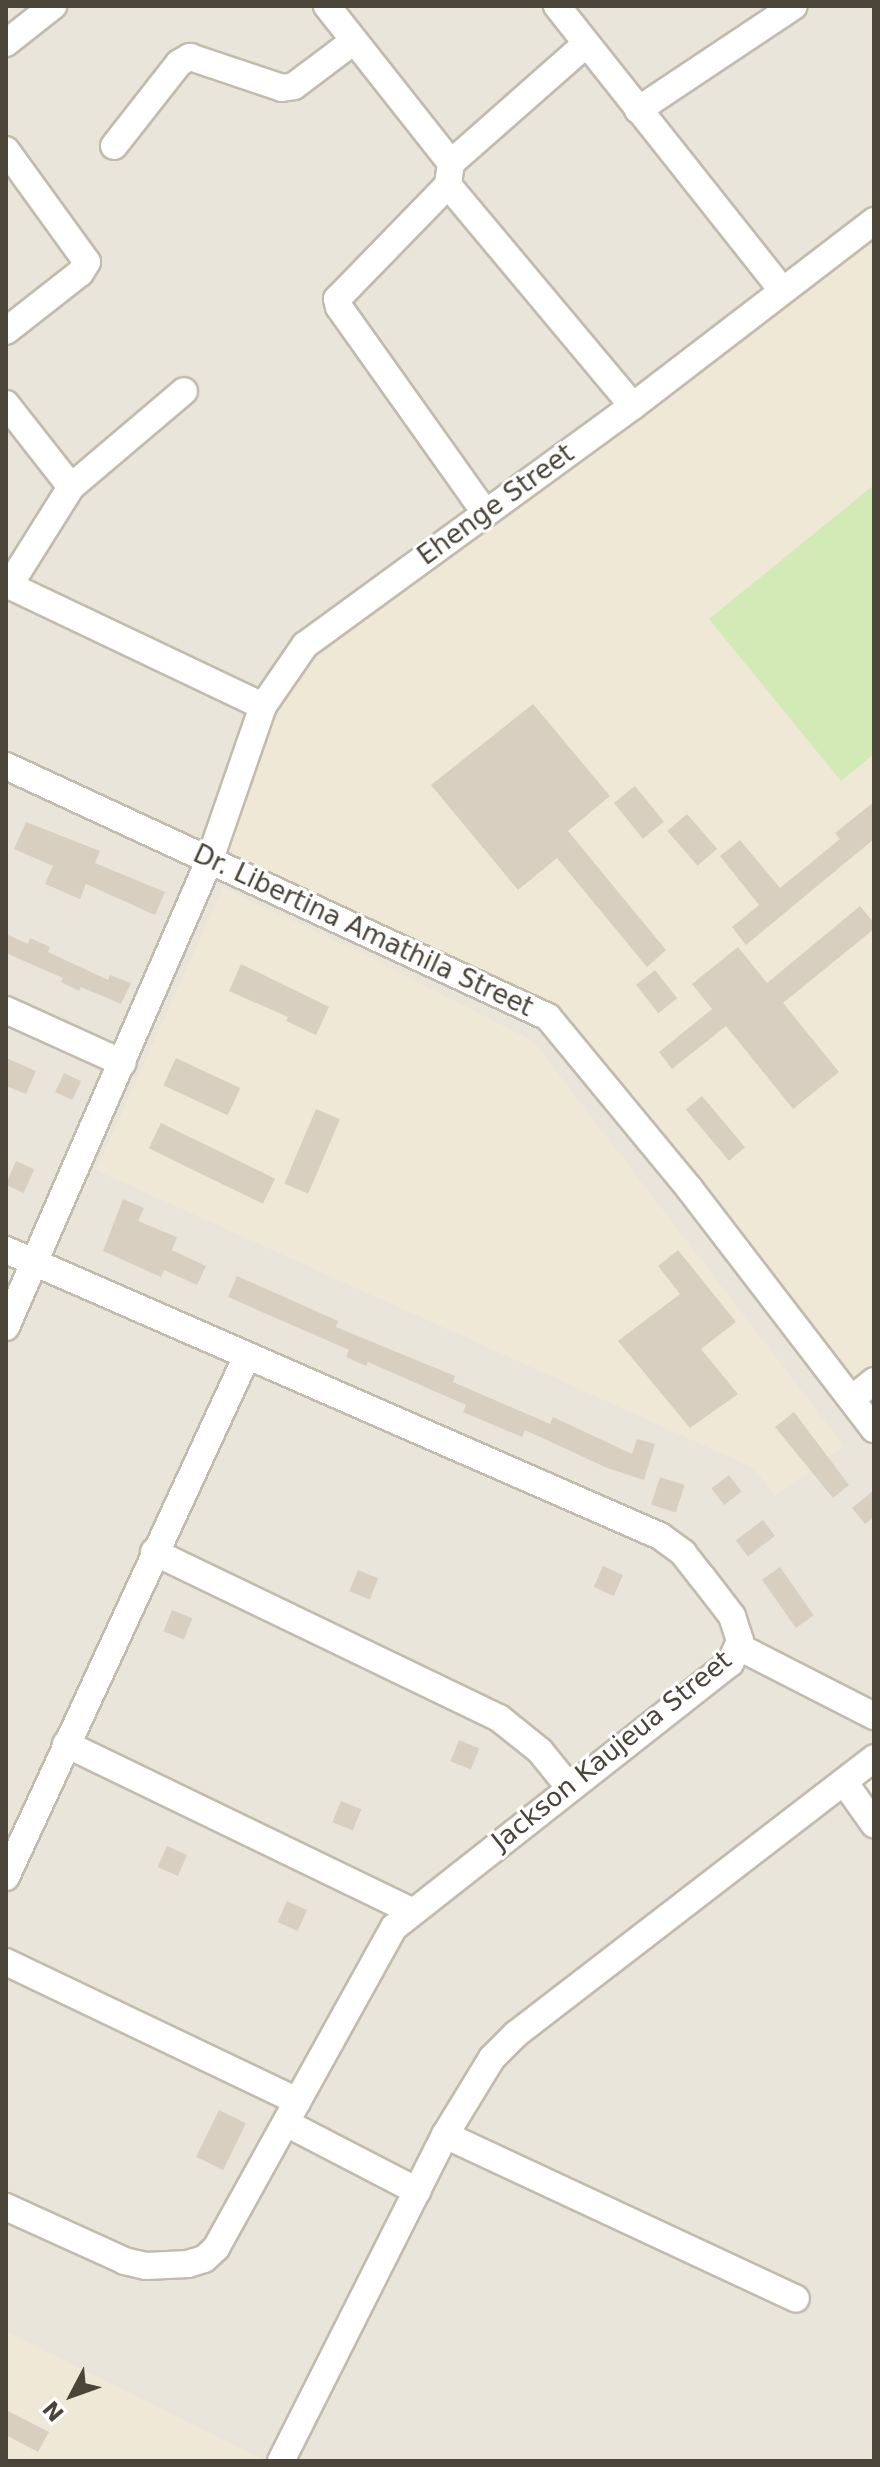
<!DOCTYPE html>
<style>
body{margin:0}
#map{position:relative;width:880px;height:2467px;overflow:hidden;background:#f6f3ec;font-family:"DejaVu Sans",sans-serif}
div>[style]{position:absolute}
.residential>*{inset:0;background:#eae5da}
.education>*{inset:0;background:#efe8d6}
.green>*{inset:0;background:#d2eab5}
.building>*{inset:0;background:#d8cfc1;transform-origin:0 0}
.roads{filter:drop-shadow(2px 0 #c2bbae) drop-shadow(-2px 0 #c2bbae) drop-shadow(0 2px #c2bbae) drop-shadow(0 -2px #c2bbae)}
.minor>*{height:26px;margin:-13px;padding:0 13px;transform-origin:13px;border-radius:13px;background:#fff}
span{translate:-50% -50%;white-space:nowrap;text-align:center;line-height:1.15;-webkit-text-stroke:6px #fff;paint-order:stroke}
.street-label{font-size:26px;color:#4b4439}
.frame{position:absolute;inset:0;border:8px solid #4b4439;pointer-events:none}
.north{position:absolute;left:32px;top:2355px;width:80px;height:80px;-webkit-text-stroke:6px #fff;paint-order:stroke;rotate:229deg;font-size:22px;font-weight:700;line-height:32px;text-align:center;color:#4b4439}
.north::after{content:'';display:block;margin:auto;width:28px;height:36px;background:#4b4439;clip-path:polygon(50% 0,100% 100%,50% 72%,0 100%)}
</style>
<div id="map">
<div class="residential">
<div style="clip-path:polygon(6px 6px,874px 6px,874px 221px,548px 1017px,874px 1429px,874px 1758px,844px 1782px,874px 1824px,874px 2461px,6px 2461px)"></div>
</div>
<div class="education">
<div style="clip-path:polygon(874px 221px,874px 1381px,853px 1398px,548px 1017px,210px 859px,263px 706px,305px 645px)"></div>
<div style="clip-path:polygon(223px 888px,359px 952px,533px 1041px,844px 1446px,775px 1496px,754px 1468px,96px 1170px)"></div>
<div style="clip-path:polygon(6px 2332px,267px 2461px,6px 2461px)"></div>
</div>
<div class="green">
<div style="clip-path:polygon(874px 485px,874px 754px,841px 781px,709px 619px)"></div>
</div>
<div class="building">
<div style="clip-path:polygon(533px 704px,610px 796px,568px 831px,666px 950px,647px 967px,557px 858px,518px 890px,431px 785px)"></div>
<div style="left:635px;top:786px;width:46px;height:27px;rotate:51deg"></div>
<div style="clip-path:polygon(874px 802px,874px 839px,746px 945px,732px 927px,759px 905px,720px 856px,740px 840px,780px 888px,840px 839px,835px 833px)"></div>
<div style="left:687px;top:814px;width:46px;height:26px;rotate:49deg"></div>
<div style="clip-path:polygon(26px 822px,100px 851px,95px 863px,165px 892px,155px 915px,86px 884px,80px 899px,45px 884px,53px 866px,14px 849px)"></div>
<div style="clip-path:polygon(860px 906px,874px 923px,874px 929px,783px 1003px,839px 1072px,793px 1109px,726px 1026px,672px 1069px,659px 1052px,712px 1009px,692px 984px,738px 947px,767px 983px)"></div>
<div style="clip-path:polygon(6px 934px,28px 944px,30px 938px,50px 947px,48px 952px,108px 980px,110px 975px,131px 983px,121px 1004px,81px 987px,79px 991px,61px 982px,63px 978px,6px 953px)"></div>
<div style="clip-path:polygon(241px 964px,329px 1007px,316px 1035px,286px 1021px,288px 1017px,229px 991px)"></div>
<div style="left:655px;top:970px;width:36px;height:24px;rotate:52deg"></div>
<div style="clip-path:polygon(6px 1058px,36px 1071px,26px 1094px,6px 1086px)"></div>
<div style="left:176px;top:1058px;width:71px;height:30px;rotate:25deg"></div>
<div style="left:64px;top:1073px;width:19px;height:21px;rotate:25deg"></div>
<div style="left:702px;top:1096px;width:67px;height:21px;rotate:50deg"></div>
<div style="left:316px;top:1109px;width:26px;height:81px;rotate:23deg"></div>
<div style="left:161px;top:1123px;width:127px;height:28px;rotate:26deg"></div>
<div style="left:16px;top:1161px;width:20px;height:26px;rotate:24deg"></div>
<div style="clip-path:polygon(123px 1199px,144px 1208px,138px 1221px,177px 1237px,172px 1250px,206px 1266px,197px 1285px,164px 1270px,161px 1277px,103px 1251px)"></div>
<div style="clip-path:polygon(678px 1250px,736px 1322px,701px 1349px,738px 1394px,690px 1428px,618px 1341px,680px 1294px,658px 1266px)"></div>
<div style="clip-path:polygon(237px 1276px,338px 1321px,336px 1327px,455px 1376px,453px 1382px,550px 1424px,553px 1417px,632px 1454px,637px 1439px,655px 1444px,644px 1480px,607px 1468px,525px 1430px,522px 1437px,484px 1421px,463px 1412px,466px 1405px,368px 1362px,366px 1366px,346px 1357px,349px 1350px,228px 1297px)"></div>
<div style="clip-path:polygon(794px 1412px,849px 1485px,833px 1498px,775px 1427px)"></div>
<div style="left:729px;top:1475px;width:21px;height:22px;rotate:53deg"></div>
<div style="left:660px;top:1477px;width:26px;height:29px;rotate:18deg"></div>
<div style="clip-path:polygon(874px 1490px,874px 1517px,865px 1524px,852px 1508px)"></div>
<div style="left:763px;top:1520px;width:20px;height:34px;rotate:53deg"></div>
<div style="left:603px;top:1566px;width:22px;height:23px;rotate:24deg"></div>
<div style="left:780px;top:1567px;width:59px;height:22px;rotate:55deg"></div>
<div style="left:358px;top:1570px;width:22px;height:23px;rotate:22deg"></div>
<div style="left:172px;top:1610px;width:22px;height:23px;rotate:22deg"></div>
<div style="left:459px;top:1740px;width:22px;height:23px;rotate:22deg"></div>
<div style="left:341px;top:1801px;width:22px;height:23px;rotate:22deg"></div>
<div style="left:167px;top:1846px;width:22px;height:23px;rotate:24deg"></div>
<div style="left:287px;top:1901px;width:22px;height:23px;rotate:24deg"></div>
<div style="left:219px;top:2110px;width:30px;height:52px;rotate:26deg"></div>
<div style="clip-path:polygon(6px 2410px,49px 2432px,38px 2452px,6px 2435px)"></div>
</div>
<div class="roads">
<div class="minor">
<div style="left:327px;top:6px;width:200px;rotate:51.7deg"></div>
<div style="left:451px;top:163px;width:22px;rotate:98deg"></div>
<div style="left:448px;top:185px;width:288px;rotate:50.1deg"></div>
<div style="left:557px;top:6px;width:362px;rotate:51.6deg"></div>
<div style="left:6px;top:43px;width:60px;rotate:-38.2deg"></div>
<div style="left:638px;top:110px;width:187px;rotate:-33.7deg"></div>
<div style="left:114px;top:146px;width:105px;rotate:-51.9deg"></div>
<div style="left:179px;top:63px;width:13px;rotate:-29deg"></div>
<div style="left:190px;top:57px;width:97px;rotate:18.6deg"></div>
<div style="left:282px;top:88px;width:12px;rotate:-9deg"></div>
<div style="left:294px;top:86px;width:75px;rotate:-36.9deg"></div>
<div style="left:6px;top:150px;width:138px;rotate:54.1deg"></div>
<div style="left:87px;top:262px;width:13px;rotate:122deg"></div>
<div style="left:80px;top:273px;width:94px;rotate:141.9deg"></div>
<div style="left:451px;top:163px;width:179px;rotate:-41.4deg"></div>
<div style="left:448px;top:185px;width:159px;rotate:134.2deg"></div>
<div style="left:337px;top:299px;width:8px;rotate:76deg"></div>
<div style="left:339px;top:307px;width:250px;rotate:54.6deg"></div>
<div style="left:6px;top:404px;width:105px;rotate:51.9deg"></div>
<div style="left:71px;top:487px;width:117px;rotate:122.1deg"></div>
<div style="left:71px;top:487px;width:148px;rotate:-40.3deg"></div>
<div style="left:6px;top:584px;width:284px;rotate:25.4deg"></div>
<div style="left:6px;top:766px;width:597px;rotate:24.85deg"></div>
<div style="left:548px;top:1017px;width:222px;rotate:50.5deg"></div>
<div style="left:689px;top:1188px;width:304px;rotate:52.5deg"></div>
<div style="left:6px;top:1010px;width:128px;rotate:24.4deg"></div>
<div style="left:6px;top:1250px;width:714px;rotate:23.62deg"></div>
<div style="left:660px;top:1536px;width:29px;rotate:36deg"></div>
<div style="left:683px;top:1553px;width:31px;rotate:52deg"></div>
<div style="left:702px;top:1577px;width:49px;rotate:52.4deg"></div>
<div style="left:732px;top:1616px;width:26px;rotate:72deg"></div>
<div style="left:740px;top:1641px;width:24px;rotate:114deg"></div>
<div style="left:730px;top:1663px;width:427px;rotate:141.8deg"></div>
<div style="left:394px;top:1927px;width:367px;rotate:119deg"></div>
<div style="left:216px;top:2248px;width:16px;rotate:137deg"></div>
<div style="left:204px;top:2259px;width:17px;rotate:163deg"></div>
<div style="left:188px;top:2264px;width:42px;rotate:177.3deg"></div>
<div style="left:146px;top:2266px;width:22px;rotate:-167deg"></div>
<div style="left:125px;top:2261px;width:131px;rotate:-155.6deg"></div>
<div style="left:6px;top:1327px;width:511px;rotate:-66.45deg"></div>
<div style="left:210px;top:859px;width:162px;rotate:-70.9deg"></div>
<div style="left:263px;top:706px;width:74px;rotate:-55.5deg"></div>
<div style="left:305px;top:645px;width:406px;rotate:-36.1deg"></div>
<div style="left:633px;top:406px;width:304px;rotate:-37.5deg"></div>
<div style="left:853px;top:1398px;width:27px;rotate:-39deg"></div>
<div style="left:154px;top:1552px;width:383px;rotate:25.7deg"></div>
<div style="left:499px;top:1718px;width:53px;rotate:38.8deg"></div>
<div style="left:540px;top:1751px;width:48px;rotate:51deg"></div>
<div style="left:739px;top:1647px;width:152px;rotate:27.1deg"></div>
<div style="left:66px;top:1744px;width:383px;rotate:25.8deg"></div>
<div style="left:844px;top:1782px;width:52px;rotate:54.5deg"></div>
<div style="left:6px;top:1877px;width:572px;rotate:-65.18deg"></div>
<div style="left:6px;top:1962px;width:323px;rotate:25.5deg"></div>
<div style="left:286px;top:2123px;width:148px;rotate:27.4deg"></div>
<div style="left:445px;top:2135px;width:387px;rotate:25deg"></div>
<div style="left:281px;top:2461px;width:365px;rotate:-63.3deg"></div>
<div style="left:445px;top:2135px;width:90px;rotate:-58.6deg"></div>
<div style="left:492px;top:2058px;width:34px;rotate:-45deg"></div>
<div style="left:516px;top:2034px;width:452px;rotate:-37.6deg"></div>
</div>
</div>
<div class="street-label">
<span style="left:496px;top:505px;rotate:-36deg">Ehenge Street</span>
<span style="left:363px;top:931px;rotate:25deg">Dr. Libertina Amathila Street</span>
<span style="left:612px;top:1751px;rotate:-39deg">Jackson Kaujeua Street</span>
</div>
<div class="frame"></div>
<div class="north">N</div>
</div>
